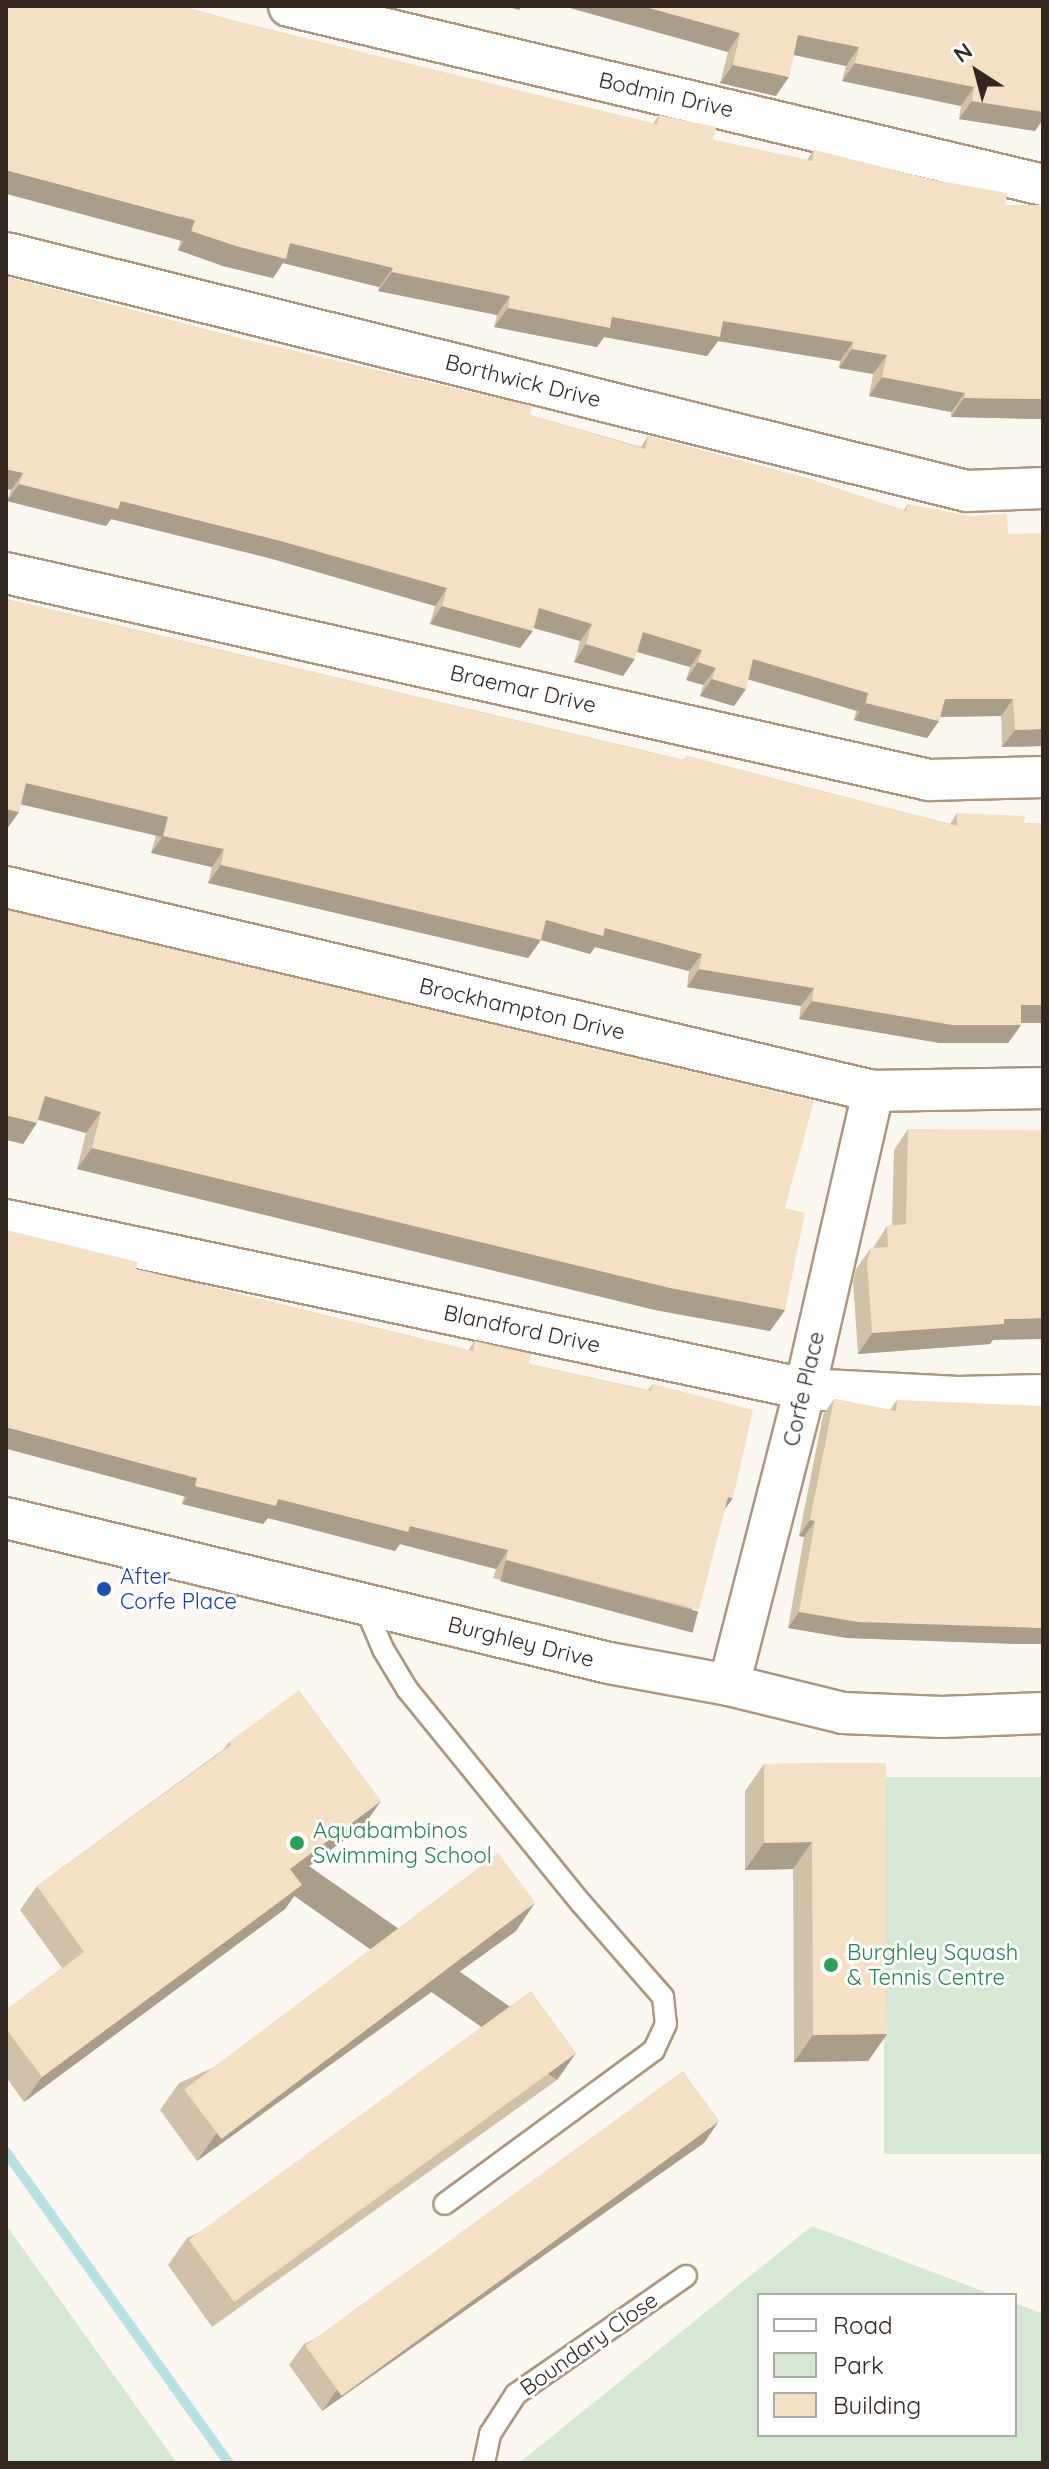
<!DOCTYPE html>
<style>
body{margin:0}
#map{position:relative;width:1049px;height:2469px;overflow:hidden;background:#fdf7f2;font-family:Quicksand,sans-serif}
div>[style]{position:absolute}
.green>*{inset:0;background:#d6e8d4;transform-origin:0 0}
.stream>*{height:10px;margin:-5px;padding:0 5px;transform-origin:5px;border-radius:5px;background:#b9e1e4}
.roads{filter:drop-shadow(2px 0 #ae957e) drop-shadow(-2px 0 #ae957e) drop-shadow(0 2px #ae957e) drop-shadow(0 -2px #ae957e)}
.lane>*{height:20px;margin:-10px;padding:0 10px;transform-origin:10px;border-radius:10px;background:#fff}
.street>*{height:40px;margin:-20px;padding:0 20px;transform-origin:20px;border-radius:20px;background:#fff}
.wall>*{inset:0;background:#d1c1a9}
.shaded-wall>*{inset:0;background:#aa9d8a;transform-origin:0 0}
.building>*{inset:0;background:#f3e0c5;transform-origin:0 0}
.dots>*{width:22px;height:22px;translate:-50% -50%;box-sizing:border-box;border:4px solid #fff;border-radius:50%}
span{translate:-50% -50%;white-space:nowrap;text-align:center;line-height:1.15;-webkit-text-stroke:6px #fff;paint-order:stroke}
.street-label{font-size:22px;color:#32281f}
.transit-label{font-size:22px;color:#164399}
.left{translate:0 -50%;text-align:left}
.leisure-label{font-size:22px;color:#27864d}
.frame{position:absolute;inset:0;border:8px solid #32281f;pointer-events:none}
.legend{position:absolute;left:757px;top:2293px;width:260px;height:144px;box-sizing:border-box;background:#fff;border:2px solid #ada9a5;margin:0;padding:10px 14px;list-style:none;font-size:24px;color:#32281f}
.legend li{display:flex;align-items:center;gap:16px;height:40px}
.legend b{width:40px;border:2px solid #ada9a5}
.north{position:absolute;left:937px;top:32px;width:80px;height:80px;-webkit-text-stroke:6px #fff;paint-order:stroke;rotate:324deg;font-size:22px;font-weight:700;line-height:32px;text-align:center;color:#32281f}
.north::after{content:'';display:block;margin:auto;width:28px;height:36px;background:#32281f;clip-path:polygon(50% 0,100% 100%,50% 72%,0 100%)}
</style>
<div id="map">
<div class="green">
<div style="left:1043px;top:1777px;width:377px;height:159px;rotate:90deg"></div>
<div style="clip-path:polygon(6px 2225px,177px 2463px,6px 2463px)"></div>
<div style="clip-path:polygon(812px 2226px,993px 2295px,759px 2295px,759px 2435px,1015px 2435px,1015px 2303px,1043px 2314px,1043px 2463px,519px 2463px)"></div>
</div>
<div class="stream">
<div style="left:6px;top:2152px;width:383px;rotate:54.4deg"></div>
</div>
<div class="roads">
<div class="lane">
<div style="left:364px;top:1604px;width:49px;rotate:67.1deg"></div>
<div style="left:383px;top:1649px;width:47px;rotate:59deg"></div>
<div style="left:407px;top:1689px;width:276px;rotate:50.9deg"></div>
<div style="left:581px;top:1903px;width:125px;rotate:48.9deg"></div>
<div style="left:663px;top:1997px;width:27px;rotate:84deg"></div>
<div style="left:666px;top:2024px;width:29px;rotate:115deg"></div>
<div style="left:654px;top:2050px;width:260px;rotate:143.7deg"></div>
<div style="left:484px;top:2463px;width:30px;rotate:-78deg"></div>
<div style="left:490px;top:2434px;width:48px;rotate:-57deg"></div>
<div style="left:516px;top:2394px;width:207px;rotate:-34.8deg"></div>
</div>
<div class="street">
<div style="left:289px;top:6px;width:775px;rotate:13.35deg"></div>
<div style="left:6px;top:253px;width:990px;rotate:13.91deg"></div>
<div style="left:967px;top:491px;width:76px;rotate:-2.3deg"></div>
<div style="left:6px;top:573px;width:946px;rotate:12.64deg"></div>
<div style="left:929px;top:780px;width:114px;rotate:-1.5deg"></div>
<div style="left:6px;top:887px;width:891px;rotate:13.24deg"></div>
<div style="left:873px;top:1091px;width:170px;rotate:-1deg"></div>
<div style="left:6px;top:1220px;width:817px;rotate:11.94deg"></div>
<div style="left:805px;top:1389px;width:153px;rotate:3deg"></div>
<div style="left:958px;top:1397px;width:85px;rotate:-1.3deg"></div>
<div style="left:6px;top:1518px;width:620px;rotate:13.52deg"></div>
<div style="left:609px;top:1663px;width:122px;rotate:10.4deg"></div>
<div style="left:729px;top:1685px;width:117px;rotate:13.8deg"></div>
<div style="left:843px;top:1713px;width:99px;rotate:2.3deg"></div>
<div style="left:942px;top:1717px;width:101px;rotate:-2.3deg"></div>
<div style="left:729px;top:1685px;width:306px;rotate:-75.6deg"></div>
<div style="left:805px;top:1389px;width:306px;rotate:-77.1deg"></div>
</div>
</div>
<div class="wall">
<div style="clip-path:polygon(563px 6px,1043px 6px,1043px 122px,1041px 122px,1035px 131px,959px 119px,961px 106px,842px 81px,846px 66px,794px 55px,776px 96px,720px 83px,728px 52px)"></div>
<div style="clip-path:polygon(185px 7px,235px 21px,653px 124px,659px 115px,713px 140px,807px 160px,814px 150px,1005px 205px,1043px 419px,951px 417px,951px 412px,869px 396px,873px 374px,839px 368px,840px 361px,718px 341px,707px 356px,604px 337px,597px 347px,494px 327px,497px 315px,378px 291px,379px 287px,283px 263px,273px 278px,223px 266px,178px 250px,181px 239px)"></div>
<div style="clip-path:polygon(6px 277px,530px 415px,641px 447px,648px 436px,904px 510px,908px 504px,1008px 534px,1043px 746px,1002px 747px,1001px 716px,940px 717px,939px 721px,927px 738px,854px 720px,856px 711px,748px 678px,746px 689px,734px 706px,700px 696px,703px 685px,686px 680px,690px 667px,637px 652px,623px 676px,574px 662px,580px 641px,533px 628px,520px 648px,430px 624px,435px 606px,269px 558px,111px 519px,106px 526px,7px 501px,11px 490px)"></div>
<div style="clip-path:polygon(6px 599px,684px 760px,687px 756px,950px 824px,957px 813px,1024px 823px,1043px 824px,1043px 1023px,1021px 1023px,1021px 1025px,1008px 1043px,940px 1043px,799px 1019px,801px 1006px,687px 987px,689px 971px,595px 947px,590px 954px,541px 940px,528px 958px,208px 883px,212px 867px,151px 853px,156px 835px,21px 803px,19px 812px,6px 830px)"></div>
<div style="clip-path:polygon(6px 910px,785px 1208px,785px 1310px,770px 1331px,655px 1310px,77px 1169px,86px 1133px,38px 1120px,37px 1123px,23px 1144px)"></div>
<div style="clip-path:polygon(908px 1129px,993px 1340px,990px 1344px,858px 1354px,853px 1282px,856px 1269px,871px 1248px,873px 1248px,887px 1226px,892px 1225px,894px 1150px)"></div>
<div style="clip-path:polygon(136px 1269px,468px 1350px,475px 1341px,529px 1364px,648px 1390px,653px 1384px,725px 1509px,686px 1628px,493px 1578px,496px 1569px,400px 1544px,395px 1551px,268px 1518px,263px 1524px,182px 1504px,184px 1496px)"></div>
<div style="clip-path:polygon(834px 1399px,890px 1410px,897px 1400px,1018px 1644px,847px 1638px,788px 1628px,804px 1537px,799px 1536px,823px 1415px)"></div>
<div style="clip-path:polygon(229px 1742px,364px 1825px,296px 1876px,302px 1885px,285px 1909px,24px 2102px,6px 2077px,6px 2010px,62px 1968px,20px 1910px,37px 1886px,224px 1749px)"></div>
<div style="clip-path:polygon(886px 1763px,887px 2034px,868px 2061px,794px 2062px,793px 1869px,745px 1870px,745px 1791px,764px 1764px)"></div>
<div style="clip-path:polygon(516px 1931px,197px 2161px,160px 2110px,179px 2083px)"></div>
<div style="clip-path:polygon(576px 2053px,557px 2080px,212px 2327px,168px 2265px,187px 2238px)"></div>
<div style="clip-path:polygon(704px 2143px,322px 2411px,289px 2365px,304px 2344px)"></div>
</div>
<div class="shaded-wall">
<div style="clip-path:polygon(505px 6px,522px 6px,519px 10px)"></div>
<div style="clip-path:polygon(563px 6px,642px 6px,740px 33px,728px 52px)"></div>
<div style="clip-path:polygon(798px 35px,859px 47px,846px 66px,785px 53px)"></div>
<div style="clip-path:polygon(855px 63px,974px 87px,961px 106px,842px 81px)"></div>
<div style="clip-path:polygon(733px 65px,789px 77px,776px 96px,720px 83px)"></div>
<div style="clip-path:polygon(972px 101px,1043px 112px,1043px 122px,1041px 122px,1035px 131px,959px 119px)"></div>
<div style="left:6px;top:170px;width:196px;height:23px;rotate:15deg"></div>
<div style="clip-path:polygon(191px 231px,290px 243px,393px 268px,379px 287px,283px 263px,273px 278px,223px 266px,178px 250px)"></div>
<div style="clip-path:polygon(392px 272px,510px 296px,497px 315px,378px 291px)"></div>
<div style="clip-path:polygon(508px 308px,723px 321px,853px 342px,840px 361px,718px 341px,707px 356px,604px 337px,597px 347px,494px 327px)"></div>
<div style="clip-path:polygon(852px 349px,887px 355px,873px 374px,839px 368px)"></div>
<div style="clip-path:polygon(882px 377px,965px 393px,951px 412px,869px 396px)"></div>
<div style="clip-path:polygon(964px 398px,1043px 399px,1043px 419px,951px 417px)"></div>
<div style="clip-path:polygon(6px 469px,23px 473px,11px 490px,6px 489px)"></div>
<div style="clip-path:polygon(19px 484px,121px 501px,281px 541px,447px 588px,435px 606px,269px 558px,111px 519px,106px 526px,7px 501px)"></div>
<div style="clip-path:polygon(442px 606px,533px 631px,520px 648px,430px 624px)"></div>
<div style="clip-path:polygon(539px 608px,592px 624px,580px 641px,527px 626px)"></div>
<div style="clip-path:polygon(643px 632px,702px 650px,690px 667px,631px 650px)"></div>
<div style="clip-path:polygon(586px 644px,635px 659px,623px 676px,574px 662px)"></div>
<div style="left:753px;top:659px;width:120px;height:21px;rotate:16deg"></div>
<div style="clip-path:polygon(698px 662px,716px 668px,703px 685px,686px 680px)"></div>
<div style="clip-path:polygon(712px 679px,746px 689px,734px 706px,700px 696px)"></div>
<div style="clip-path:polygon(945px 699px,1013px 699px,1001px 716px,932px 717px)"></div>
<div style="clip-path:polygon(866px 703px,939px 721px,927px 738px,854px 720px)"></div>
<div style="clip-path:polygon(1043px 729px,1043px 746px,1002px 747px,1015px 730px)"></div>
<div style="left:26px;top:783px;width:146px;height:22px;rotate:13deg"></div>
<div style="clip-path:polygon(6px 809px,19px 812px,6px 830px)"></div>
<div style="clip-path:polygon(163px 836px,224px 849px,212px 867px,151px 853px)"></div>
<div style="clip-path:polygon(221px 865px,546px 920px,605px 928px,702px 954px,689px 971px,595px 947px,590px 954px,541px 940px,528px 958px,208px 883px)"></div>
<div style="clip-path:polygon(699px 969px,814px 988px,801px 1006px,687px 987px)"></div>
<div style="clip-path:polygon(812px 1001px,1021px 1025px,1008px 1043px,940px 1043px,799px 1019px)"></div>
<div style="clip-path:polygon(1021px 1005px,1043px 1005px,1043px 1023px,1008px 1023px)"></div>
<div style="clip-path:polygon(45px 1096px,101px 1112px,86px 1133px,30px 1117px)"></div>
<div style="clip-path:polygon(6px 1115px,37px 1123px,23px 1144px,6px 1140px)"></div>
<div style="clip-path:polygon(92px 1148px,785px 1310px,770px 1331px,655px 1310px,77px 1169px)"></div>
<div style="clip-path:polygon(1043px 1318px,1043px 1339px,993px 1340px,990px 1344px,858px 1354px,872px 1333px,1004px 1319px)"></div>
<div style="left:6px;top:1427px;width:198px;height:21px;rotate:15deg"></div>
<div style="clip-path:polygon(195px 1486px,278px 1499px,410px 1526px,508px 1550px,496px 1569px,400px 1544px,395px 1551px,268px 1518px,263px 1524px,182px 1504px)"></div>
<div style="clip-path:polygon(728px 1497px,733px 1498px,720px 1516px)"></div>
<div style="clip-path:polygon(810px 1520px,815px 1521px,804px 1537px,799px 1536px)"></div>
<div style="left:506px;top:1560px;width:199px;height:22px;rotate:15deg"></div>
<div style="clip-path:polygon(799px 1612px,1043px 1628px,1043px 1644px,1018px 1644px,847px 1638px,788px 1628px)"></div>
<div style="clip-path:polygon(381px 1801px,364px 1825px,273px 1893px,290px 1869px)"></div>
<div style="clip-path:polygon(812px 1842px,793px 1869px,745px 1870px,764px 1843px)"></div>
<div style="clip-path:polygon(302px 1885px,285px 1909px,24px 2102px,42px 2077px)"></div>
<div style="clip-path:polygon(535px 1903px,516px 1931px,197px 2161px,216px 2134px)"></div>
<div style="clip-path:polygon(887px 2034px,868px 2061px,794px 2062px,813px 2035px)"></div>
<div style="left:576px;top:2053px;width:33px;height:424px;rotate:125deg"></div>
<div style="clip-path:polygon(719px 2121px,704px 2143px,322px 2411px,337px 2390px)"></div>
</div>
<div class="building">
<div style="clip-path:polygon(6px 6px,186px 6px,185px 7px,235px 21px,657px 124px,659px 115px,716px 127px,713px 140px,812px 161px,814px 150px,934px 180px,1007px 193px,1005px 205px,1043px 205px,1043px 399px,964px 398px,965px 393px,882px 377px,887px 355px,852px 349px,853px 342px,723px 321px,720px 337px,612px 317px,610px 328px,508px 308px,510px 296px,392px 272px,393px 268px,290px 243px,286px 259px,236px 246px,191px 231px,195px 220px,6px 170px)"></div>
<div style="clip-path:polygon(642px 6px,1043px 6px,1043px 112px,972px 101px,974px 87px,855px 63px,859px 47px,798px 35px,789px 77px,733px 65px,740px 33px)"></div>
<div style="clip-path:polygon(6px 277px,222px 334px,532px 406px,530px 415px,645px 449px,648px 436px,807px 478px,906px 511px,908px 504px,969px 516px,1007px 514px,1008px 534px,1043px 533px,1043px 729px,1015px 730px,1013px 699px,945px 699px,939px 721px,866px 703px,868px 693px,753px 659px,746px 689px,712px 679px,716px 668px,698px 662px,702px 650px,643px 632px,635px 659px,586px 644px,592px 624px,539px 608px,533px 631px,442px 606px,447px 588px,281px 541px,121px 501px,118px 509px,19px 484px,23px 473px,6px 469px)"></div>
<div style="clip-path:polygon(6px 599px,645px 751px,685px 760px,687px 756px,957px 826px,957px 813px,1025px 816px,1024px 823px,1043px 824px,1043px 1005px,1021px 1005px,1021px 1025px,952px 1025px,812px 1001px,814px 988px,699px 969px,702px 954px,605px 928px,603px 936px,546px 920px,541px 940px,221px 865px,224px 849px,163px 836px,168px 817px,26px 783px,19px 812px,6px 809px)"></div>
<div style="clip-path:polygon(6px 910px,814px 1101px,785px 1208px,805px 1213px,785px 1310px,670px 1288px,92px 1148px,101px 1112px,45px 1096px,37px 1123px,6px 1115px)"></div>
<div style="clip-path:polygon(908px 1129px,1043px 1130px,1043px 1318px,1004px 1319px,1004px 1324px,872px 1333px,867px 1262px,871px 1248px,888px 1247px,887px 1226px,906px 1224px)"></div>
<div style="clip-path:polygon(6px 1230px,138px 1262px,136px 1269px,473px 1351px,475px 1341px,531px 1354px,529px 1364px,651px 1391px,653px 1384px,753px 1410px,733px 1498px,728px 1497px,699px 1610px,506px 1560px,508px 1550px,410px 1526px,408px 1532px,278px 1499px,276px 1506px,195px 1486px,197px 1478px,6px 1427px)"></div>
<div style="clip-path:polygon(834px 1399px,896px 1411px,897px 1400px,1043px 1406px,1043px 1628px,858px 1622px,799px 1612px,815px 1521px,810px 1520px)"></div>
<div style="clip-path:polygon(299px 1690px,381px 1801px,290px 1869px,302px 1885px,42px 2077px,6px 2029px,6px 2010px,84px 1952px,37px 1886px,231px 1745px,229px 1742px)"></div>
<div style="clip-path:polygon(886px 1763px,887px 2034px,813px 2035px,812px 1842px,764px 1843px,764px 1764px)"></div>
<div style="left:498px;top:1853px;width:62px;height:393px;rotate:53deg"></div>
<div style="left:531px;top:1991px;width:77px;height:423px;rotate:54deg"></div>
<div style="left:683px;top:2071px;width:62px;height:467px;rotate:54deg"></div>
</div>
<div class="dots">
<div style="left:104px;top:1589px;background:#1a4fb4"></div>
<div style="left:297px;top:1843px;background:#2e9e5b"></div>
<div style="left:831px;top:1965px;background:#2e9e5b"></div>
</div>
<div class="street-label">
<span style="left:666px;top:95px;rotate:13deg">Bodmin Drive</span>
<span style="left:523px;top:381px;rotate:14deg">Borthwick Drive</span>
<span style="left:523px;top:689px;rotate:13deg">Braemar Drive</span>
<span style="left:522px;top:1009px;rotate:13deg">Brockhampton Drive</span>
<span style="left:522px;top:1329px;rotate:12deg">Blandford Drive</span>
<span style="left:804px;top:1389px;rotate:-77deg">Corfe Place</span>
<span style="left:521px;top:1642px;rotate:14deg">Burghley Drive</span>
<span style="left:589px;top:2344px;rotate:-35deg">Boundary Close</span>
</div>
<div class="transit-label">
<span class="left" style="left:120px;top:1589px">After<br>Corfe Place</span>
</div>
<div class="leisure-label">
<span class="left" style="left:313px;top:1843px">Aquabambinos<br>Swimming School</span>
<span class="left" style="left:847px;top:1965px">Burghley Squash<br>&amp; Tennis Centre</span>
</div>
<div class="frame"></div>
<ul class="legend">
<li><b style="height:10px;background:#fff"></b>Road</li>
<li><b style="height:22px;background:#d6e8d4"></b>Park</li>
<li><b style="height:22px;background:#f3e0c5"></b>Building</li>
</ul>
<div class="north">N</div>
</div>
